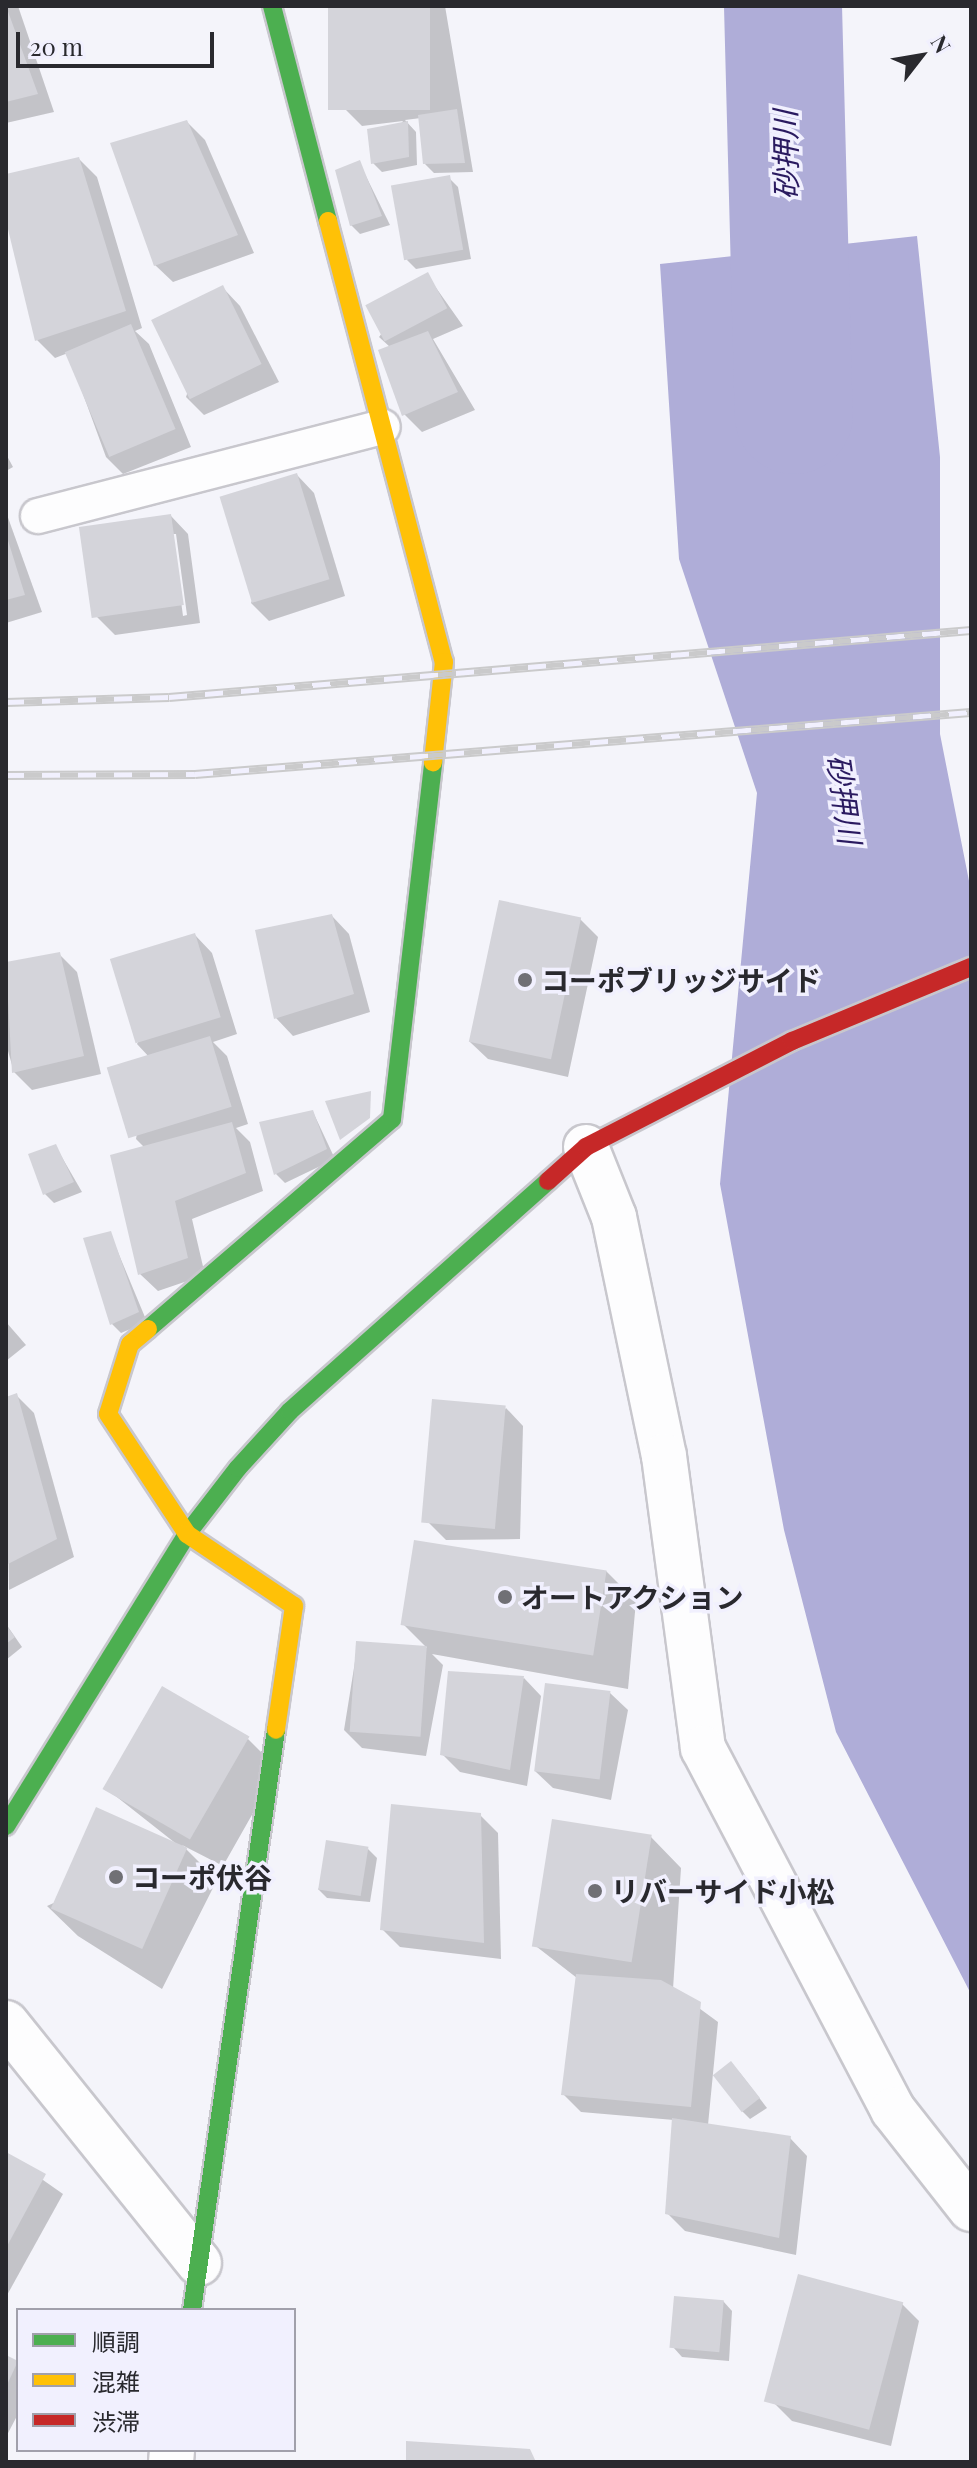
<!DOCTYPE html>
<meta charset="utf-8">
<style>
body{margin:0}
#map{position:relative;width:977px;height:2468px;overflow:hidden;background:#f4f4fa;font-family:"Playfair Display","Noto Sans JP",serif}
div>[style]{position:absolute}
.water>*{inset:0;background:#afadd8}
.shadow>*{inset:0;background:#0003}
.river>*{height:118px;margin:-59px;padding:0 59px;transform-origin:59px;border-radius:59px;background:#afadd8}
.building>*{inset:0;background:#d4d4da;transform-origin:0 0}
.roads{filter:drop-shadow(2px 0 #c8c7cd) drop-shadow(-2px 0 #c8c7cd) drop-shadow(0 2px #c8c7cd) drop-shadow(0 -2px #c8c7cd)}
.lane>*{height:34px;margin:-17px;padding:0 17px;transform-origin:17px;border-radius:17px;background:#fdfdfe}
.street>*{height:44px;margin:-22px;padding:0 22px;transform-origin:22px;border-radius:22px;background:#fdfdfe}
.fast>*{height:18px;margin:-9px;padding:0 9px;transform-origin:9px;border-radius:9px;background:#4caf50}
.slow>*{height:18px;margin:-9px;padding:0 9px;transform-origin:9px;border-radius:9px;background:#ffc107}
.jam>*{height:18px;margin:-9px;padding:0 9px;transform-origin:9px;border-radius:9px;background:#c62828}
.rail>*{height:9px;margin-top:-4.5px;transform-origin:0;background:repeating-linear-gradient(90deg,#f1f0fe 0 18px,#cacacb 0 36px);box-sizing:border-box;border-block:2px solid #cacacb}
.dots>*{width:22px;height:22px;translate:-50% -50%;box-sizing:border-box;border:4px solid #f1f0fe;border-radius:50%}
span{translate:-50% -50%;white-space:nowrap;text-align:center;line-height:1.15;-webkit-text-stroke:7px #f1f0fe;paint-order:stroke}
.poi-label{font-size:28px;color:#29292e;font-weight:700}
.left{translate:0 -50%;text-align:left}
.water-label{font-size:30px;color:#2a1a60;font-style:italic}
.frame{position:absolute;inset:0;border:8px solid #29292e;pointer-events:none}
.legend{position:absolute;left:16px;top:2308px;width:280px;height:144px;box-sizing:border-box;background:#f1f0fe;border:2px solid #a1a0ab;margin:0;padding:10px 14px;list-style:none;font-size:24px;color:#29292e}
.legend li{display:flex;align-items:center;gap:16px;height:40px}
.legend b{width:40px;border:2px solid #a1a0ab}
.north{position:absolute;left:881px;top:16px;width:80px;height:80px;-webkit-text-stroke:6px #f1f0fe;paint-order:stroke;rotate:59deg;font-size:22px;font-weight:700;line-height:32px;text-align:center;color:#29292e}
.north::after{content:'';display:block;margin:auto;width:28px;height:36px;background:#29292e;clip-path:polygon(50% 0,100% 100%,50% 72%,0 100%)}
.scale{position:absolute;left:16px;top:32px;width:198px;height:36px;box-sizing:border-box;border:4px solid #29292e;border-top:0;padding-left:10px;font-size:24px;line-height:28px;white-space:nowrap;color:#29292e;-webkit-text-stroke:6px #f1f0fe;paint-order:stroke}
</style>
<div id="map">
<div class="water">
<div style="clip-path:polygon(917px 236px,940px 457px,940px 734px,971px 891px,971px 1994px,836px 1732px,784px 1530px,720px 1184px,757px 793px,679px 559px,660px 264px)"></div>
</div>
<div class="shadow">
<div style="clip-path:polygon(6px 6px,18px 6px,54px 112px,6px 123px)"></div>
<div style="clip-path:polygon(330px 6px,445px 6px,473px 172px,434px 173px,425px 164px,421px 118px,405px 120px,416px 132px,417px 165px,382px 172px,373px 163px,403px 121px,362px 126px,344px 108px)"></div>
<div style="clip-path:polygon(187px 122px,205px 140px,254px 253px,173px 282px,155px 265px)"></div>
<div style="clip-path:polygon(79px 159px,97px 177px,142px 328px,135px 331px,149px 344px,191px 447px,123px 474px,106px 457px,68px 353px,55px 358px,37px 340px,6px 212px,6px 176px)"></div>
<div style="clip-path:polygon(359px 162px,390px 225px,360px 234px,351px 225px)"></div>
<div style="clip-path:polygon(449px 178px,458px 187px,471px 259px,416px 269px,407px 260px)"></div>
<div style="clip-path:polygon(427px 275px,463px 326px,433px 339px,475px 410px,422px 432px,404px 414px,390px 347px,379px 337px)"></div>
<div style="clip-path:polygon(223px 288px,240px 306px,279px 382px,204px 415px,186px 397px)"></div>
<div style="clip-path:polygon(6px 454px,13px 467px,6px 471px)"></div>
<div style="clip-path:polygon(297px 475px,314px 493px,345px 596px,269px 621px,251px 603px)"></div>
<div style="clip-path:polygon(6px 512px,42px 612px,6px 623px)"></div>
<div style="clip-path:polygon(evenodd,171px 516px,188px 534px,200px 623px,115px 635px,97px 617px,171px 516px,172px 534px,176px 534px,187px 615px,183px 616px,172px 534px)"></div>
<div style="clip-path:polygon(332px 916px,349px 934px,370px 1012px,293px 1036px,276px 1018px)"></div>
<div style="clip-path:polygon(580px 919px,598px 937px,568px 1077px,488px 1059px,470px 1042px)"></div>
<div style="clip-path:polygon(195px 935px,212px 953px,237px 1034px,213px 1042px,227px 1056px,248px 1124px,236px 1128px,250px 1142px,263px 1191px,192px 1219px,205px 1275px,158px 1291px,140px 1274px,145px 1148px,136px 1139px,150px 1058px,137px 1044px)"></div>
<div style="clip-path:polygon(59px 954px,77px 972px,101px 1074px,32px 1090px,14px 1072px,6px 1044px,6px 964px)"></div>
<div style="clip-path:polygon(313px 1112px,335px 1159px,285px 1183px,276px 1174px)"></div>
<div style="clip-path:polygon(56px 1147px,82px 1192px,54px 1203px,45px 1194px)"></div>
<div style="clip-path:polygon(110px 1233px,147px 1322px,121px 1333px,112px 1324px)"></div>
<div style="clip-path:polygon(6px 1322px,26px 1345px,6px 1361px)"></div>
<div style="clip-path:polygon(16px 1395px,34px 1413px,74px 1557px,9px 1590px,6px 1399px)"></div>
<div style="clip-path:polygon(506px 1408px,523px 1426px,520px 1539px,446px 1540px,428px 1522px)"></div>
<div style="clip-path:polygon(606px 1571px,636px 1601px,628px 1689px,432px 1654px,443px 1665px,426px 1756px,362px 1748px,344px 1730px,358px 1643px,427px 1648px,403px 1624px)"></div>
<div style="clip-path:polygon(6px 1624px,22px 1647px,6px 1660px)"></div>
<div style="clip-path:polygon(524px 1678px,541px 1696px,527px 1786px,460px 1772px,442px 1754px)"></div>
<div style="clip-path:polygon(610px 1693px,628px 1710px,611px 1800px,553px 1788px,535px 1771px)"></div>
<div style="clip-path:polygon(248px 1739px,278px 1769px,223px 1866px,182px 1845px,217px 1880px,162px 1989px,78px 1936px,47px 1906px,179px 1846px,108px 1790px)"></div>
<div style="clip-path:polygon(480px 1815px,498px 1833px,501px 1959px,400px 1947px,382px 1929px)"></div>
<div style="clip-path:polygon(651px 1837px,681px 1868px,673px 1989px,718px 2022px,708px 2125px,790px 2138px,807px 2156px,796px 2255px,685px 2231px,667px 2213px,674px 2120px,581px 2112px,563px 2094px,577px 1978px,537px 1947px)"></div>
<div style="clip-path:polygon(368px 1849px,377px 1858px,370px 1902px,327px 1898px,318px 1889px)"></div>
<div style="clip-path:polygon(740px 2073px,767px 2108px,750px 2119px,741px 2110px)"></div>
<div style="clip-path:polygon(6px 2154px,63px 2194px,6px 2297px)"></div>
<div style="clip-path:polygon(723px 2301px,732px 2311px,729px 2361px,682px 2357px,673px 2347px)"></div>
<div style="clip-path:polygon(902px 2304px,919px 2321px,891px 2446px,792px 2421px,774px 2403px)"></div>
<div style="clip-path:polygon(6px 2357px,18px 2363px,18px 2414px,6px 2437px)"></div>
</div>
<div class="river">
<div style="left:783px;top:6px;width:409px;rotate:88.5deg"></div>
</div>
<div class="building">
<div style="clip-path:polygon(6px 6px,38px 94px,6px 102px)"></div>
<div style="left:328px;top:6px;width:102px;height:104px"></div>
<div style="clip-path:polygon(457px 109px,465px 163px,423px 164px,418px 115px)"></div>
<div style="clip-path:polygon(187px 120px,238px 235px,154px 266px,110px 143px)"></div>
<div style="clip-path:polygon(408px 121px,409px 157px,371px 164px,367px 129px)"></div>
<div style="clip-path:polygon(79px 157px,126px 311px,35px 341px,6px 221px,6px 174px)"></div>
<div style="clip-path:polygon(360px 160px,382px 216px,350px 226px,335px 170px)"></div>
<div style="left:450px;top:175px;width:76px;height:60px;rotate:80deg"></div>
<div style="left:428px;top:272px;width:41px;height:71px;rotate:62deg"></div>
<div style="left:223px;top:285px;width:88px;height:80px;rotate:64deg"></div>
<div style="left:131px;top:324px;width:114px;height:72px;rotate:67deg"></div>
<div style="clip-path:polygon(428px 331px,458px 392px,402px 416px,378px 350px)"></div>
<div style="left:297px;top:473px;width:111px;height:81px;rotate:73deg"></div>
<div style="left:171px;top:514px;width:92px;height:93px;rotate:82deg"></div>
<div style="clip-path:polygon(6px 534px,25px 595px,6px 600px)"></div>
<div style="left:499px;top:900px;width:84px;height:145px;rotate:12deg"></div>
<div style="clip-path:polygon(332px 914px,354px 994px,274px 1019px,255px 930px)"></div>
<div style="left:195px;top:933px;width:88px;height:89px;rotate:73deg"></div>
<div style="clip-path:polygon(60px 952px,84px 1056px,12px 1073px,6px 962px)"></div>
<div style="left:210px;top:1036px;width:74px;height:108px;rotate:73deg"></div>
<div style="clip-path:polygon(371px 1091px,370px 1118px,340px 1140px,325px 1101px)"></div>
<div style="clip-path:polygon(313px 1110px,327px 1149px,274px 1175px,259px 1122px)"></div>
<div style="clip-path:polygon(232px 1122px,246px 1173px,175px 1201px,188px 1258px,138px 1275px,110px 1155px)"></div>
<div style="clip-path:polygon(56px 1144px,74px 1182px,43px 1195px,28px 1154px)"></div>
<div style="clip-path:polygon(111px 1231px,139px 1312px,110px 1325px,83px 1238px)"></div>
<div style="clip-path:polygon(17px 1393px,57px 1539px,6px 1565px,6px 1397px)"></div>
<div style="left:432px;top:1399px;width:74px;height:124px;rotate:5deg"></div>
<div style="left:414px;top:1540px;width:195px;height:86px;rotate:9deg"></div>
<div style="clip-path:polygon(6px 1625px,15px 1637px,6px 1644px)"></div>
<div style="left:356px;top:1641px;width:71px;height:91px;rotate:4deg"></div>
<div style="clip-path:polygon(448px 1671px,524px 1676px,510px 1770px,440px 1755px)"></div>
<div style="left:545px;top:1683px;width:66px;height:89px;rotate:7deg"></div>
<div style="left:162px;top:1686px;width:101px;height:119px;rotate:30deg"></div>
<div style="clip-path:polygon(391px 1804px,481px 1813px,484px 1943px,380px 1930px)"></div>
<div style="left:96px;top:1807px;width:100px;height:111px;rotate:24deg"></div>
<div style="left:552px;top:1819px;width:101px;height:129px;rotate:9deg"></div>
<div style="left:326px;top:1840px;width:43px;height:50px;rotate:9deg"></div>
<div style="clip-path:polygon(576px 1974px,661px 1980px,701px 2002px,691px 2107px,561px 2095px)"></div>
<div style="left:731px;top:2061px;width:47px;height:23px;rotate:52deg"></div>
<div style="clip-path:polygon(672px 2118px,791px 2136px,779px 2238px,665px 2214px)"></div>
<div style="clip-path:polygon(6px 2152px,46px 2174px,6px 2248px)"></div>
<div style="left:798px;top:2274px;width:109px;height:132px;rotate:15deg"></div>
<div style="left:674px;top:2296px;width:50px;height:52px;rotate:5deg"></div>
<div style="clip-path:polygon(6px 2355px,18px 2361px,6px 2387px)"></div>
<div style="clip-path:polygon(406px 2441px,530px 2449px,536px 2462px,406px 2462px)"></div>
</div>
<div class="roads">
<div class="lane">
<div style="left:38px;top:516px;width:356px;rotate:-14.5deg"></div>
</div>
<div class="street">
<div style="left:586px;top:1147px;width:75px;rotate:68.2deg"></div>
<div style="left:614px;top:1217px;width:244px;rotate:78.2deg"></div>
<div style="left:664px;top:1456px;width:295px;rotate:82.4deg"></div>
<div style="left:703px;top:1748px;width:409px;rotate:62.3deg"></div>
<div style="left:893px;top:2110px;width:126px;rotate:51.8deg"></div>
<div style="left:6px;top:2023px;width:308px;rotate:51.2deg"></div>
<div style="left:171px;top:2462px;width:12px;rotate:-85deg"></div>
</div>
<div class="fast">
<div style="left:272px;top:6px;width:222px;rotate:75.4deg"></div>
<div style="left:148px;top:1329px;width:322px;rotate:-40.7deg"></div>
<div style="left:392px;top:1119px;width:359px;rotate:-83.4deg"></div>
<div style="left:6px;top:1826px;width:344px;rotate:-58.2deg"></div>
<div style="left:187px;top:1534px;width:83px;rotate:-52.3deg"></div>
<div style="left:238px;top:1468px;width:77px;rotate:-47.6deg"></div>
<div style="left:290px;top:1411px;width:346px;rotate:-41.7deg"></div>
<div style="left:192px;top:2310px;width:586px;rotate:-81.76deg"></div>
</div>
<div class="slow">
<div style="left:328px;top:221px;width:456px;rotate:75.3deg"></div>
<div style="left:444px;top:662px;width:101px;rotate:96.3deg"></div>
<div style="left:148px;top:1329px;width:23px;rotate:140deg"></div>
<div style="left:130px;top:1344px;width:73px;rotate:107.4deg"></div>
<div style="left:108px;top:1414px;width:144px;rotate:56.6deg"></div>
<div style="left:187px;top:1534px;width:129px;rotate:33.9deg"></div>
<div style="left:294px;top:1606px;width:125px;rotate:98.3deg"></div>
</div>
<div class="jam">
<div style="left:548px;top:1181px;width:51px;rotate:-41.8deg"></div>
<div style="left:586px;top:1147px;width:232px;rotate:-27.2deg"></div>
<div style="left:792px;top:1041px;width:194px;rotate:-22.5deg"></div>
</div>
</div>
<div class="rail">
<div style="left:6px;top:702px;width:163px;rotate:-1.8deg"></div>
<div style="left:169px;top:697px;width:805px;rotate:-4.78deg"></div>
<div style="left:6px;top:775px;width:189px;rotate:-0.3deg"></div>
<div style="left:195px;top:774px;width:778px;rotate:-4.57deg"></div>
</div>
<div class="dots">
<div style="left:525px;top:980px;background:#707075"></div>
<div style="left:505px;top:1597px;background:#707075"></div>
<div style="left:116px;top:1877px;background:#707075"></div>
<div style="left:595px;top:1891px;background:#707075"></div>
</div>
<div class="poi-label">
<span class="left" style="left:541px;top:980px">コーポブリッジサイド</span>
<span class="left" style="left:521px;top:1597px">オートアクション</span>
<span class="left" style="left:132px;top:1877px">コーポ伏谷</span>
<span class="left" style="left:611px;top:1891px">リバーサイド小松</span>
</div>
<div class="water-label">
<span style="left:785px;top:155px;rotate:-91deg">砂押川</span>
<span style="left:845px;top:799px;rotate:82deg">砂押川</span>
</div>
<div class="frame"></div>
<ul class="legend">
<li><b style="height:10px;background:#4caf50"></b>順調</li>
<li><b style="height:10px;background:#ffc107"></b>混雑</li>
<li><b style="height:10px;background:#c62828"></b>渋滞</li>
</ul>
<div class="north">N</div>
<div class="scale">20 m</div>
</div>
